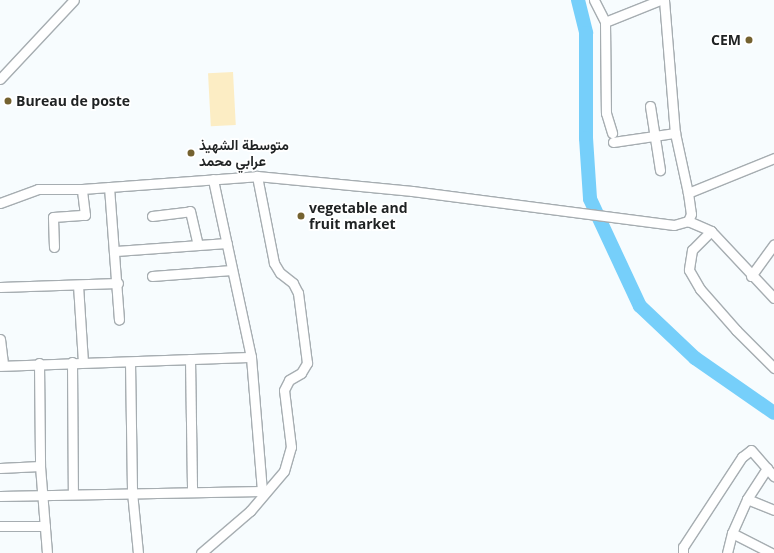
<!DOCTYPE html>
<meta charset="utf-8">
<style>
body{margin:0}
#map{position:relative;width:774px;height:553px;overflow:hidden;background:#f7fcfe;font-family:"Open Sans",Vazirmatn,sans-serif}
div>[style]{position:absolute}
.green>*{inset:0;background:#fcedc4;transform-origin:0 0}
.river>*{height:14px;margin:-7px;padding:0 7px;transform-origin:7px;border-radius:7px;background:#76cffa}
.roads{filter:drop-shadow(1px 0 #a6adb1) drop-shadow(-1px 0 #a6adb1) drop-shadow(0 1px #a6adb1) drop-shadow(0 -1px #a6adb1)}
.minor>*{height:9px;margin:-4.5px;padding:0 4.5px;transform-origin:4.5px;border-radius:4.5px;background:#fff}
.dots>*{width:11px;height:11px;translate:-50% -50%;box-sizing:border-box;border:2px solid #fff;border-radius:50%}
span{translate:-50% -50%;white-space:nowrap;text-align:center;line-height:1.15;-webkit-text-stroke:3.5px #fff;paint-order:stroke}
.poi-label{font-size:14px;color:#1f2223;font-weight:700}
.right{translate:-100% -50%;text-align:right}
.left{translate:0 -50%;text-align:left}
</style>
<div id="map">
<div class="green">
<div style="left:233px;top:72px;width:53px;height:25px;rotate:87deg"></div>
</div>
<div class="river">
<div style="left:578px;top:0;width:34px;rotate:76deg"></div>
<div style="left:586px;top:33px;width:105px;rotate:90deg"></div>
<div style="left:586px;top:138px;width:61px;rotate:86.2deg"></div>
<div style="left:590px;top:199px;width:118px;rotate:65deg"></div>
<div style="left:640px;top:306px;width:76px;rotate:43.4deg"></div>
<div style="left:695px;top:358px;width:96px;rotate:34.8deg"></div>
</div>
<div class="roads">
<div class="minor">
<div style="left:594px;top:0;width:25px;rotate:63deg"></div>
<div style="left:605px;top:22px;width:91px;rotate:89.4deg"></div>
<div style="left:606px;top:113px;width:21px;rotate:73deg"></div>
<div style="left:664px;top:0;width:133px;rotate:85.3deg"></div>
<div style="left:675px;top:133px;width:61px;rotate:77.8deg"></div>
<div style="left:688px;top:193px;width:21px;rotate:82deg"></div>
<div style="left:691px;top:214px;width:8px;rotate:113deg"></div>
<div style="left:605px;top:22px;width:59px;rotate:-21.8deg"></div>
<div style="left:0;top:79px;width:108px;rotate:-46.9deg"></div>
<div style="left:650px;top:106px;width:65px;rotate:81.1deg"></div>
<div style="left:613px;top:142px;width:63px;rotate:-8.3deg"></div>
<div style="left:109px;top:187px;width:133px;rotate:85.7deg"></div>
<div style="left:688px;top:193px;width:93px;rotate:-22.1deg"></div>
<div style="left:0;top:203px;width:40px;rotate:-20.2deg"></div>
<div style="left:38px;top:189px;width:44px"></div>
<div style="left:82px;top:189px;width:175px;rotate:-4.2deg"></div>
<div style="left:257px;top:176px;width:156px;rotate:5.5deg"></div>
<div style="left:412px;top:191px;width:264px;rotate:7.4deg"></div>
<div style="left:674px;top:225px;width:15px;rotate:-16deg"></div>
<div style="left:688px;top:221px;width:25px;rotate:23deg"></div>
<div style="left:711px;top:231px;width:92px;rotate:46.8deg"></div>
<div style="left:152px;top:216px;width:38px;rotate:-7deg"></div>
<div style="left:190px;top:211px;width:35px;rotate:77deg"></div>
<div style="left:711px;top:231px;width:27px;rotate:135deg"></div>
<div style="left:692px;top:250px;width:20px;rotate:99deg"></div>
<div style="left:689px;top:270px;width:22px;rotate:60deg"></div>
<div style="left:700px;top:289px;width:55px;rotate:48.7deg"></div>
<div style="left:736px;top:330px;width:54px;rotate:45deg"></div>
<div style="left:54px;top:247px;width:30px;rotate:-92deg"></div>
<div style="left:53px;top:217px;width:32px;rotate:-4deg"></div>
<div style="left:85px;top:215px;width:26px;rotate:-97deg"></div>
<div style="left:116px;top:251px;width:111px;rotate:-4.1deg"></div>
<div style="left:152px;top:276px;width:80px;rotate:-4.3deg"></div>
<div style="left:751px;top:276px;width:39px;rotate:-54deg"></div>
<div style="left:78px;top:285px;width:77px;rotate:86.3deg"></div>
<div style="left:0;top:287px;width:118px;rotate:-1.9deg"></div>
<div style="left:0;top:339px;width:26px;rotate:83deg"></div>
<div style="left:190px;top:359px;width:132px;rotate:89.1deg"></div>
<div style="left:72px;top:362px;width:132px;rotate:89.6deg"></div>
<div style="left:130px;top:362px;width:130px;rotate:89.1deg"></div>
<div style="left:132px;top:492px;width:61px;rotate:84.4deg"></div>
<div style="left:39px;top:363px;width:103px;rotate:89.4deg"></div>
<div style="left:40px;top:466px;width:87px;rotate:85.4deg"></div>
<div style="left:0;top:366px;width:251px;rotate:-2.1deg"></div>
<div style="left:0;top:468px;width:40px;rotate:-2.9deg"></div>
<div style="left:0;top:496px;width:262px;rotate:-1.1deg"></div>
<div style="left:262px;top:491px;width:134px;rotate:-94.7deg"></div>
<div style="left:251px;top:357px;width:182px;rotate:-102.1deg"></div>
<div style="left:747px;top:499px;width:29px;rotate:22deg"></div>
<div style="left:0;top:526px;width:45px"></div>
<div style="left:732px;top:533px;width:44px;rotate:27.1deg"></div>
<div style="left:201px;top:553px;width:65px;rotate:-40.6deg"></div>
<div style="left:250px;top:511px;width:52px;rotate:-49.6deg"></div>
<div style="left:284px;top:471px;width:25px;rotate:-74deg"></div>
<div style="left:291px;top:447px;width:57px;rotate:-97deg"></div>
<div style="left:284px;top:390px;width:11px;rotate:-63deg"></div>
<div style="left:289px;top:380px;width:14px;rotate:-30deg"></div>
<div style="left:301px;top:373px;width:12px;rotate:-59deg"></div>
<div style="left:307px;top:363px;width:71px;rotate:-97.3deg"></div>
<div style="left:298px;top:293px;width:11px;rotate:-117deg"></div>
<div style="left:293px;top:283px;width:16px;rotate:-142deg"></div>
<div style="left:280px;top:273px;width:12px;rotate:-121deg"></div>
<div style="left:274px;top:263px;width:89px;rotate:-101.1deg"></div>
<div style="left:683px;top:553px;width:6px;rotate:-90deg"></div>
<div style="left:683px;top:547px;width:108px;rotate:-56.8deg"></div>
<div style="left:742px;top:457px;width:11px;rotate:-38deg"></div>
<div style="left:751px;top:450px;width:35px;rotate:49deg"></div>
<div style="left:727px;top:553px;width:21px;rotate:-76deg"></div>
<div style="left:732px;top:533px;width:37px;rotate:-66deg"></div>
<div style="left:747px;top:499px;width:37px;rotate:-57deg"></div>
</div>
</div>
<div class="dots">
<div style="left:749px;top:40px;background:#746230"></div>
<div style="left:8px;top:101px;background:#746230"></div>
<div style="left:191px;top:153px;background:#746230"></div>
<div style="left:301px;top:216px;background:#746230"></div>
</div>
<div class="poi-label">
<span class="right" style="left:741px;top:40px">CEM</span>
<span class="left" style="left:16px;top:101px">Bureau de poste</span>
<span class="left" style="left:199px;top:153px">متوسطة الشهيذ<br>عرابي محمد</span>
<span class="left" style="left:309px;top:216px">vegetable and<br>fruit market</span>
</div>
</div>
